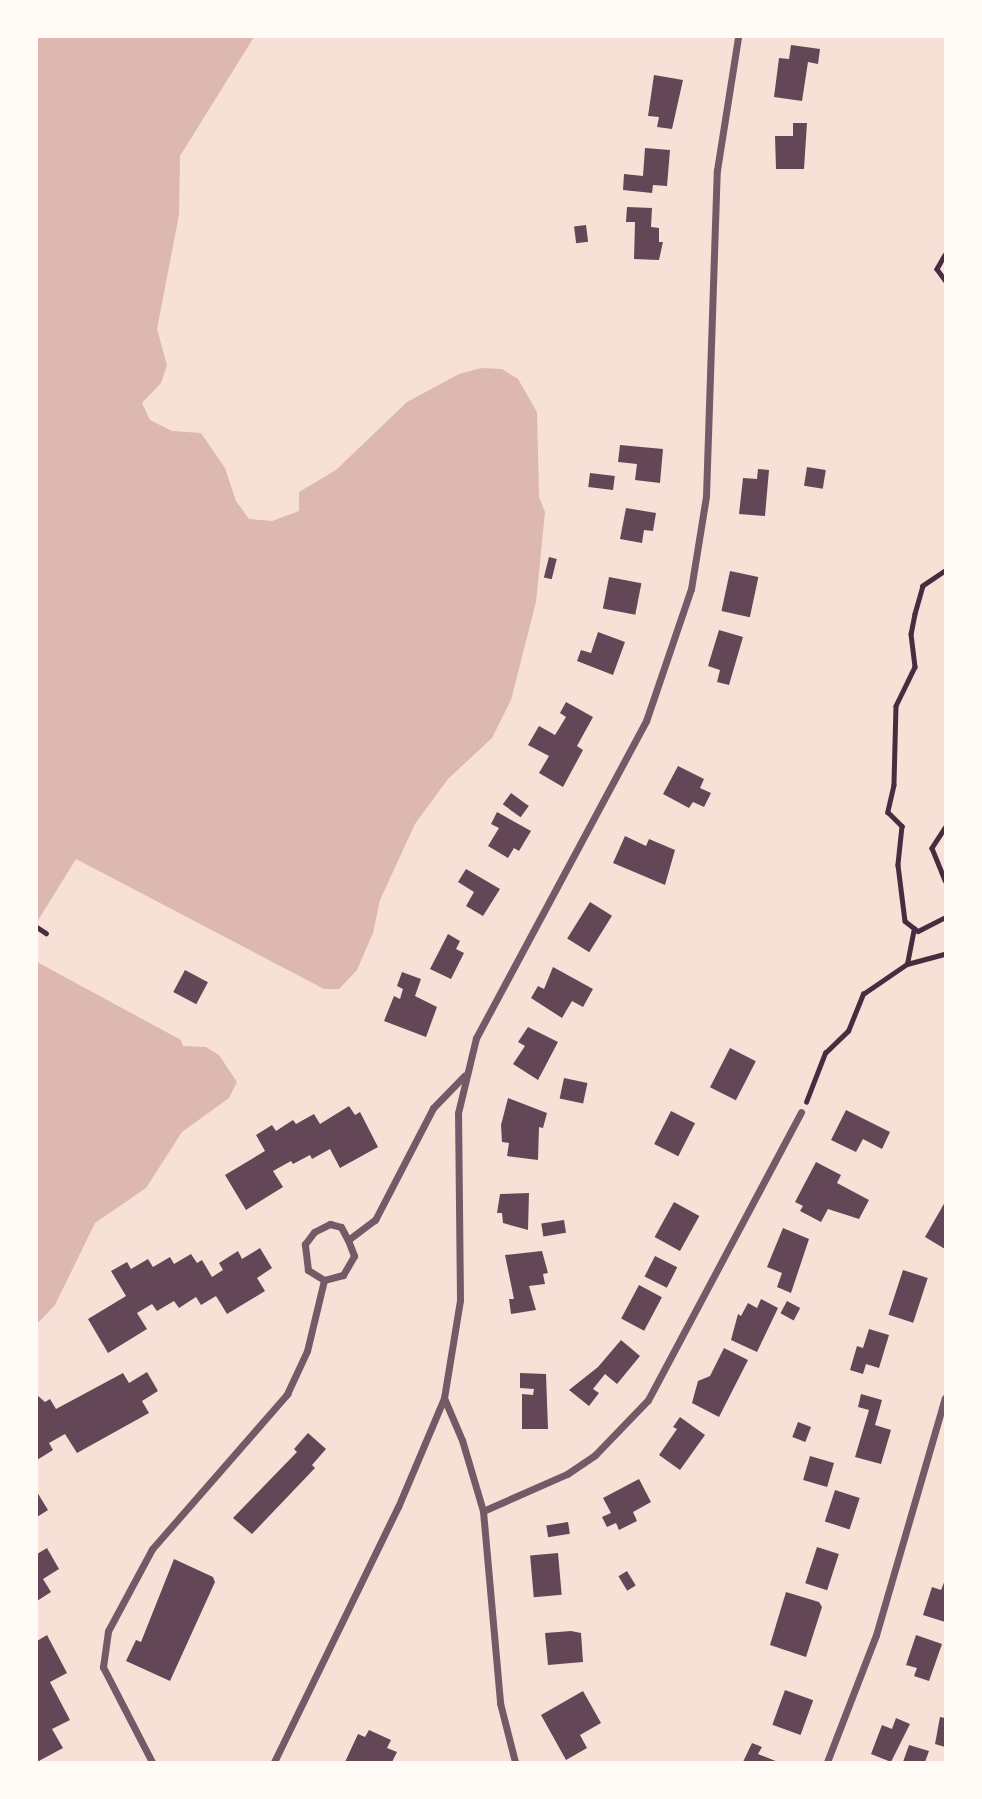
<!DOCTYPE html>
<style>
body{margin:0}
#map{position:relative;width:982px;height:1799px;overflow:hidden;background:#f7e1d7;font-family:Ubuntu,sans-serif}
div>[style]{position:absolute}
.water>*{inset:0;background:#dcb8b0}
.building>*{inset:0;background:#644757;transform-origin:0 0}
.path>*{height:4.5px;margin:-2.25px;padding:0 2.25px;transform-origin:2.25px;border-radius:2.25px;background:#4a2c40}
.minor>*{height:7px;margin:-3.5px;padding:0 3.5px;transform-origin:3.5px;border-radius:3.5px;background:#755966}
span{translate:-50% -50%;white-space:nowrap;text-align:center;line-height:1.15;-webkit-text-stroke:6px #fffaf5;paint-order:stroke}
.frame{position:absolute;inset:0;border:38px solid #fffaf5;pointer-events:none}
</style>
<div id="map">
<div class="water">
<div style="clip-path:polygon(37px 37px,254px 37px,180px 156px,179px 215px,157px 329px,167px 365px,161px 383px,142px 403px,150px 420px,172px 431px,201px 433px,225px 468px,236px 501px,249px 519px,272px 521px,299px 511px,299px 492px,336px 470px,407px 402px,459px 374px,481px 368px,502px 369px,518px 379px,537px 412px,539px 497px,545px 512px,536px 602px,511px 700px,492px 738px,448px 779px,415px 824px,380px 900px,373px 933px,357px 970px,339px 989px,324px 989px,76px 859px,37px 922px)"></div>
<div style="clip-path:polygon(37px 962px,181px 1040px,183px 1046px,206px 1047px,219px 1055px,237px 1082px,229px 1098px,182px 1132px,146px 1188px,95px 1223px,55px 1305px,37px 1324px)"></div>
</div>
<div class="building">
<div style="clip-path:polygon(791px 45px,820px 49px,818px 64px,808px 62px,802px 101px,774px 97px,779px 58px,789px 59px)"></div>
<div style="clip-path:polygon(654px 75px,683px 80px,672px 129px,657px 127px,659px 117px,648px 116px)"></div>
<div style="clip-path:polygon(793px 123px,807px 123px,804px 169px,776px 169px,775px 136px,793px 136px)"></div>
<div style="clip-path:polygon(645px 148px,670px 150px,667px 186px,653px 185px,652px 193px,623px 190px,624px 174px,643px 176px)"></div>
<div style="clip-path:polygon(627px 207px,652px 208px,651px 227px,659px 228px,659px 242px,663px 242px,659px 260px,634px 259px,635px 222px,626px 222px)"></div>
<div style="left:586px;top:225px;width:17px;height:12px;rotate:83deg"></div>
<div style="clip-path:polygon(620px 445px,663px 449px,660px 483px,635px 480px,637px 464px,618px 462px)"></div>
<div style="left:807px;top:467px;width:19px;height:19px;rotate:9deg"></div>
<div style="clip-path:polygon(758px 469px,769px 470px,765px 516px,739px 514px,743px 478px,757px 479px)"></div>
<div style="left:590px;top:473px;width:25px;height:14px;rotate:7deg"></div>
<div style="clip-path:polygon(626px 508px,656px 513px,653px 531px,644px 530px,642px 543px,620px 539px)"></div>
<div style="left:549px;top:557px;width:8px;height:21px;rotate:14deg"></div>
<div style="left:730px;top:571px;width:29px;height:41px;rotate:12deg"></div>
<div style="left:609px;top:577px;width:33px;height:32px;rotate:11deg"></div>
<div style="clip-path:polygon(719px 630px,743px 637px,729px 685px,717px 682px,720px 670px,708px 666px)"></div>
<div style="clip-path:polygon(598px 632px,625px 642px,613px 675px,577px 661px,581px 650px,591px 653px)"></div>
<div style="clip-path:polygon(566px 702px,593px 717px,577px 746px,583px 750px,563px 787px,539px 773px,549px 756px,528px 745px,539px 726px,555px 735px,566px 717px,560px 713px)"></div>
<div style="clip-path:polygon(678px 766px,704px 779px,700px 788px,711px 793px,704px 807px,693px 802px,689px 808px,663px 794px)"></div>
<div style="left:511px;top:793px;width:22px;height:14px;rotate:36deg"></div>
<div style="clip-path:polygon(497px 812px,531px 831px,519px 851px,514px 848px,508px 858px,488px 846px,499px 828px,491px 824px)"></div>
<div style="clip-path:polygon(625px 836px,646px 846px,649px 839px,675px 850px,665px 885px,613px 863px)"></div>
<div style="clip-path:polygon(466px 869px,500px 889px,483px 916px,466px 906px,474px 892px,458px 882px)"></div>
<div style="left:590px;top:902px;width:26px;height:43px;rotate:32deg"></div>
<div style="clip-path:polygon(448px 934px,460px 941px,456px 949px,464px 953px,451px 979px,430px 969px)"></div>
<div style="clip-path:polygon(553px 967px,593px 989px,583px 1007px,572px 1001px,562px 1018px,531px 998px,538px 986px,544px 989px)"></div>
<div style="left:185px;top:970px;width:26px;height:25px;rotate:28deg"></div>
<div style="clip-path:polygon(402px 972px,421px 979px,415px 996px,437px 1007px,426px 1037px,384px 1021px,394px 996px,400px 999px,403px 989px,397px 986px)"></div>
<div style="clip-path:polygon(528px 1027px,558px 1042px,538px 1080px,513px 1064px,525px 1046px,518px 1042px)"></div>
<div style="left:730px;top:1048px;width:29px;height:44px;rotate:27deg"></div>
<div style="left:564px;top:1078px;width:24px;height:21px;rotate:12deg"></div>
<div style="clip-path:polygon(508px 1098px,547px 1113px,543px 1128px,539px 1127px,538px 1160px,507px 1156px,509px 1143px,502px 1142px,501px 1125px)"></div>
<div style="clip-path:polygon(349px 1106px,355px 1115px,360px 1112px,378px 1147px,340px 1168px,330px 1149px,312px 1159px,310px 1155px,293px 1164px,291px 1161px,273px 1171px,283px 1187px,246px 1210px,225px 1175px,265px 1151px,256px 1135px,272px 1125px,276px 1131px,293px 1120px,296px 1124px,314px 1114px,320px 1124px)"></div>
<div style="clip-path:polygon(846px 1110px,890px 1132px,882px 1149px,863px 1139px,856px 1152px,831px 1140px)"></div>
<div style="left:671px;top:1111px;width:27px;height:37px;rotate:27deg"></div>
<div style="clip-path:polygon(816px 1162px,841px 1175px,837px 1183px,869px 1200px,859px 1219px,828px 1209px,821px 1222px,800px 1211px,803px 1206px,795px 1202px)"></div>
<div style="clip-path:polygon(529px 1193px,528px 1230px,503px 1223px,502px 1213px,497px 1213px,500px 1194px)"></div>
<div style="left:674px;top:1202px;width:29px;height:40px;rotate:29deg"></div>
<div style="clip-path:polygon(945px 1202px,945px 1249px,925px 1237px)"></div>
<div style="left:564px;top:1220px;width:13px;height:23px;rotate:81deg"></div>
<div style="clip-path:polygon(783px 1228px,809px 1239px,791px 1293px,777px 1287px,782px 1273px,767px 1267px)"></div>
<div style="clip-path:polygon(260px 1248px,272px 1268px,257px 1278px,265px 1291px,227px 1314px,216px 1296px,201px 1305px,196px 1297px,179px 1308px,174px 1301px,157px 1311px,152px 1304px,137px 1313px,147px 1329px,108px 1353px,88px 1319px,126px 1296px,111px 1271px,127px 1262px,131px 1269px,148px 1259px,153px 1267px,170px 1257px,174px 1264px,191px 1254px,197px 1263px,202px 1260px,212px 1277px,223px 1270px,219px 1263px,238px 1251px,242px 1259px)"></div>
<div style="clip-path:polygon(542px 1251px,548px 1273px,543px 1274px,545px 1284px,529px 1286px,536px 1310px,511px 1314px,509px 1299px,514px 1299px,505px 1255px)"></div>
<div style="left:655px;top:1256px;width:25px;height:23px;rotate:27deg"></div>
<div style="left:903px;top:1270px;width:26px;height:47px;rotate:18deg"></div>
<div style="left:639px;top:1285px;width:26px;height:38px;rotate:28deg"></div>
<div style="clip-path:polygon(761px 1299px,778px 1308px,757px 1352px,731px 1340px,738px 1314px,741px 1316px,748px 1303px,757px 1308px)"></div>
<div style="left:787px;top:1301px;width:15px;height:14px;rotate:28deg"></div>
<div style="clip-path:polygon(869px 1329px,889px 1335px,879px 1368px,866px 1364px,863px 1374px,850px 1370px,857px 1346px,863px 1348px)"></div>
<div style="clip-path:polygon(621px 1340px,640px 1356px,617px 1384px,605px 1374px,593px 1389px,599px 1393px,589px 1406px,569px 1390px,598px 1367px)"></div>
<div style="clip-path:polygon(724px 1348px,748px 1360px,719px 1417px,692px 1403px,698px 1381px,710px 1376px)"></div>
<div style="clip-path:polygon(147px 1372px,158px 1391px,142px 1401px,149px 1413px,77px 1453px,65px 1434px,49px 1443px,53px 1450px,37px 1460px,37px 1395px,45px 1402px,50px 1399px,56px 1409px,123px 1373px,129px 1383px)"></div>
<div style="clip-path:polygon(520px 1373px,546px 1374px,548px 1429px,522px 1429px,522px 1394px,533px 1395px,534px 1389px,520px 1388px)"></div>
<div style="clip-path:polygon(861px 1394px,882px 1400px,875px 1425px,891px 1430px,881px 1464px,855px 1457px,869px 1410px,858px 1407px)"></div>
<div style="clip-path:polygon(680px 1417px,705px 1435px,680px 1470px,659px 1455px,677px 1429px,673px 1427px)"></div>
<div style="left:798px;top:1422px;width:14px;height:16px;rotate:21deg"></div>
<div style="clip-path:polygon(308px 1433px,326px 1449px,312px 1465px,315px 1468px,252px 1534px,233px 1518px,297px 1452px,294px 1449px)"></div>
<div style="left:810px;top:1456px;width:25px;height:25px;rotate:16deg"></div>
<div style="clip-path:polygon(639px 1479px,651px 1502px,633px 1512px,637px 1521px,619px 1530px,616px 1523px,607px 1527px,602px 1517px,611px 1513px,603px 1498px)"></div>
<div style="left:835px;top:1490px;width:26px;height:33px;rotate:18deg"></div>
<div style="clip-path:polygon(37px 1492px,48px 1510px,37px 1517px)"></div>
<div style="left:568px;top:1522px;width:12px;height:22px;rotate:81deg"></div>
<div style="left:817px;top:1547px;width:23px;height:38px;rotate:18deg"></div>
<div style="clip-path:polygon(47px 1548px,59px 1569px,43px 1579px,51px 1592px,37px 1601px,37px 1554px)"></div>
<div style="left:558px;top:1553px;width:42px;height:28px;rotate:85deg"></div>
<div style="clip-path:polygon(174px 1559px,213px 1577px,215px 1582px,170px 1681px,126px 1661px,136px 1640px,141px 1642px)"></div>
<div style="left:627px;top:1571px;width:17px;height:10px;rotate:59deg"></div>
<div style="clip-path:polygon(945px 1580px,945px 1622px,923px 1615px,932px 1587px,941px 1590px)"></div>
<div style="clip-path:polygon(786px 1592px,819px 1602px,822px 1607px,806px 1657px,770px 1645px)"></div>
<div style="clip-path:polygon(571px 1631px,581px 1633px,583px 1662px,548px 1665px,545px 1633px)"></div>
<div style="clip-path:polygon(47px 1635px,67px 1673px,50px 1682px,70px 1720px,52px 1729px,63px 1748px,37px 1762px,37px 1641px)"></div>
<div style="clip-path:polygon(916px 1635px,942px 1644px,929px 1681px,914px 1676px,917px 1668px,906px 1665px)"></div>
<div style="left:785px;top:1690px;width:30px;height:37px;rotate:20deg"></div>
<div style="clip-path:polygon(583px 1691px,601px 1723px,580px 1735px,587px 1748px,566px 1760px,541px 1715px)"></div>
<div style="clip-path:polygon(940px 1717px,945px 1718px,945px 1747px,935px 1744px)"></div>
<div style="clip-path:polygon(896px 1718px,910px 1724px,891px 1762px,871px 1754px,882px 1725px,892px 1729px)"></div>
<div style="clip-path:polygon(369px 1730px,391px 1740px,387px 1748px,397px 1752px,392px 1762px,345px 1762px,358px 1734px,365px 1737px)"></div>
<div style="clip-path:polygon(752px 1743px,762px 1747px,758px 1754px,778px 1762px,743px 1762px)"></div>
<div style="clip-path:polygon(909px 1745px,929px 1751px,925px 1762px,903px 1762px)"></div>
</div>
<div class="path">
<div style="left:945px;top:255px;width:16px;rotate:120deg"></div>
<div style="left:937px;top:269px;width:14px;rotate:54deg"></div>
<div style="left:945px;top:571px;width:27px;rotate:146deg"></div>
<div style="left:923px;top:586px;width:29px;rotate:106deg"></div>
<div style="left:915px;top:614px;width:20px;rotate:101deg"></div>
<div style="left:911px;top:634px;width:33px;rotate:83deg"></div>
<div style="left:915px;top:667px;width:43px;rotate:116deg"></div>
<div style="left:896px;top:706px;width:79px;rotate:91.5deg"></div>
<div style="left:894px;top:785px;width:28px;rotate:103deg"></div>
<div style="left:888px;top:812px;width:20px;rotate:45deg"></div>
<div style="left:902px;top:826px;width:39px;rotate:96deg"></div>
<div style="left:898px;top:865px;width:56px;rotate:82.9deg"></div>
<div style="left:905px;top:921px;width:16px;rotate:38deg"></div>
<div style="left:918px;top:931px;width:30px;rotate:-27deg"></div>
<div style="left:945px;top:828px;width:24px;rotate:123deg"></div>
<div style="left:932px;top:848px;width:35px;rotate:68deg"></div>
<div style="left:37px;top:927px;width:11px;rotate:34deg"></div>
<div style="left:907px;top:964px;width:39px;rotate:-15deg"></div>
<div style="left:806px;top:1102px;width:53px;rotate:-68.8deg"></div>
<div style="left:825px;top:1053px;width:32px;rotate:-44deg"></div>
<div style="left:848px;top:1031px;width:40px;rotate:-68deg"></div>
<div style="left:863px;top:994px;width:53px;rotate:-34.3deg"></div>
<div style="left:907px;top:964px;width:36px;rotate:-79deg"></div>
</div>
<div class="minor">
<div style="left:348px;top:1240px;width:17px;rotate:69deg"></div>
<div style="left:354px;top:1256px;width:22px;rotate:120deg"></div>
<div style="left:343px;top:1275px;width:20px;rotate:165deg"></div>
<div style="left:324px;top:1280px;width:19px;rotate:-148deg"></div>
<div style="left:308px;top:1270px;width:26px;rotate:-97deg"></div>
<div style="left:305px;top:1244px;width:15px;rotate:-53deg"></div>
<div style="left:314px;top:1232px;width:18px;rotate:-27deg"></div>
<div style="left:330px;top:1224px;width:11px;rotate:15deg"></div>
<div style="left:341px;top:1227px;width:15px;rotate:62deg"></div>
<div style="left:348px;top:1240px;width:34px;rotate:-37deg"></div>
<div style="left:375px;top:1220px;width:126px;rotate:-62.6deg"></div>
<div style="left:433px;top:1108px;width:45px;rotate:-45.9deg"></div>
<div style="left:444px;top:1398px;width:46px;rotate:66.8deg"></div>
<div style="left:462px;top:1440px;width:74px;rotate:73.5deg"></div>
<div style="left:483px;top:1511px;width:193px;rotate:84.9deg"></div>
<div style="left:500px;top:1703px;width:61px;rotate:75.7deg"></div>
<div style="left:483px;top:1511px;width:92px;rotate:-23.8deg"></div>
<div style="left:567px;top:1474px;width:34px;rotate:-34deg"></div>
<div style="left:595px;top:1455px;width:76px;rotate:-46.1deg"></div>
<div style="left:648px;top:1400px;width:326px;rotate:-62deg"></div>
<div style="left:152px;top:1762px;width:107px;rotate:-117.3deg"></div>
<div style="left:103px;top:1667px;width:36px;rotate:-82deg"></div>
<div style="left:108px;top:1631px;width:93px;rotate:-61.8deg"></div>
<div style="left:152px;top:1549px;width:206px;rotate:-48.9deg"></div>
<div style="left:287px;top:1394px;width:47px;rotate:-65.1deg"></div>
<div style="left:307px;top:1351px;width:73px;rotate:-76.5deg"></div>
<div style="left:274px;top:1762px;width:284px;rotate:-64.1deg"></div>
<div style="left:398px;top:1507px;width:118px;rotate:-67.1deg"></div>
<div style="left:444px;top:1398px;width:99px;rotate:-80.7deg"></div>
<div style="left:460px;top:1300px;width:187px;rotate:-90.6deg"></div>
<div style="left:458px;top:1113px;width:77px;rotate:-76.5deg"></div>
<div style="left:476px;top:1038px;width:360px;rotate:-61.8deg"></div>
<div style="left:646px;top:721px;width:139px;rotate:-71.2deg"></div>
<div style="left:691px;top:589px;width:94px;rotate:-80.8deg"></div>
<div style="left:706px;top:496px;width:326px;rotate:-88.1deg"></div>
<div style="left:717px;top:170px;width:135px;rotate:-81deg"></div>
<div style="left:827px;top:1762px;width:136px;rotate:-68.9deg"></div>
<div style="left:876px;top:1635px;width:247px;rotate:-73.8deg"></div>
</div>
<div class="frame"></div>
</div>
